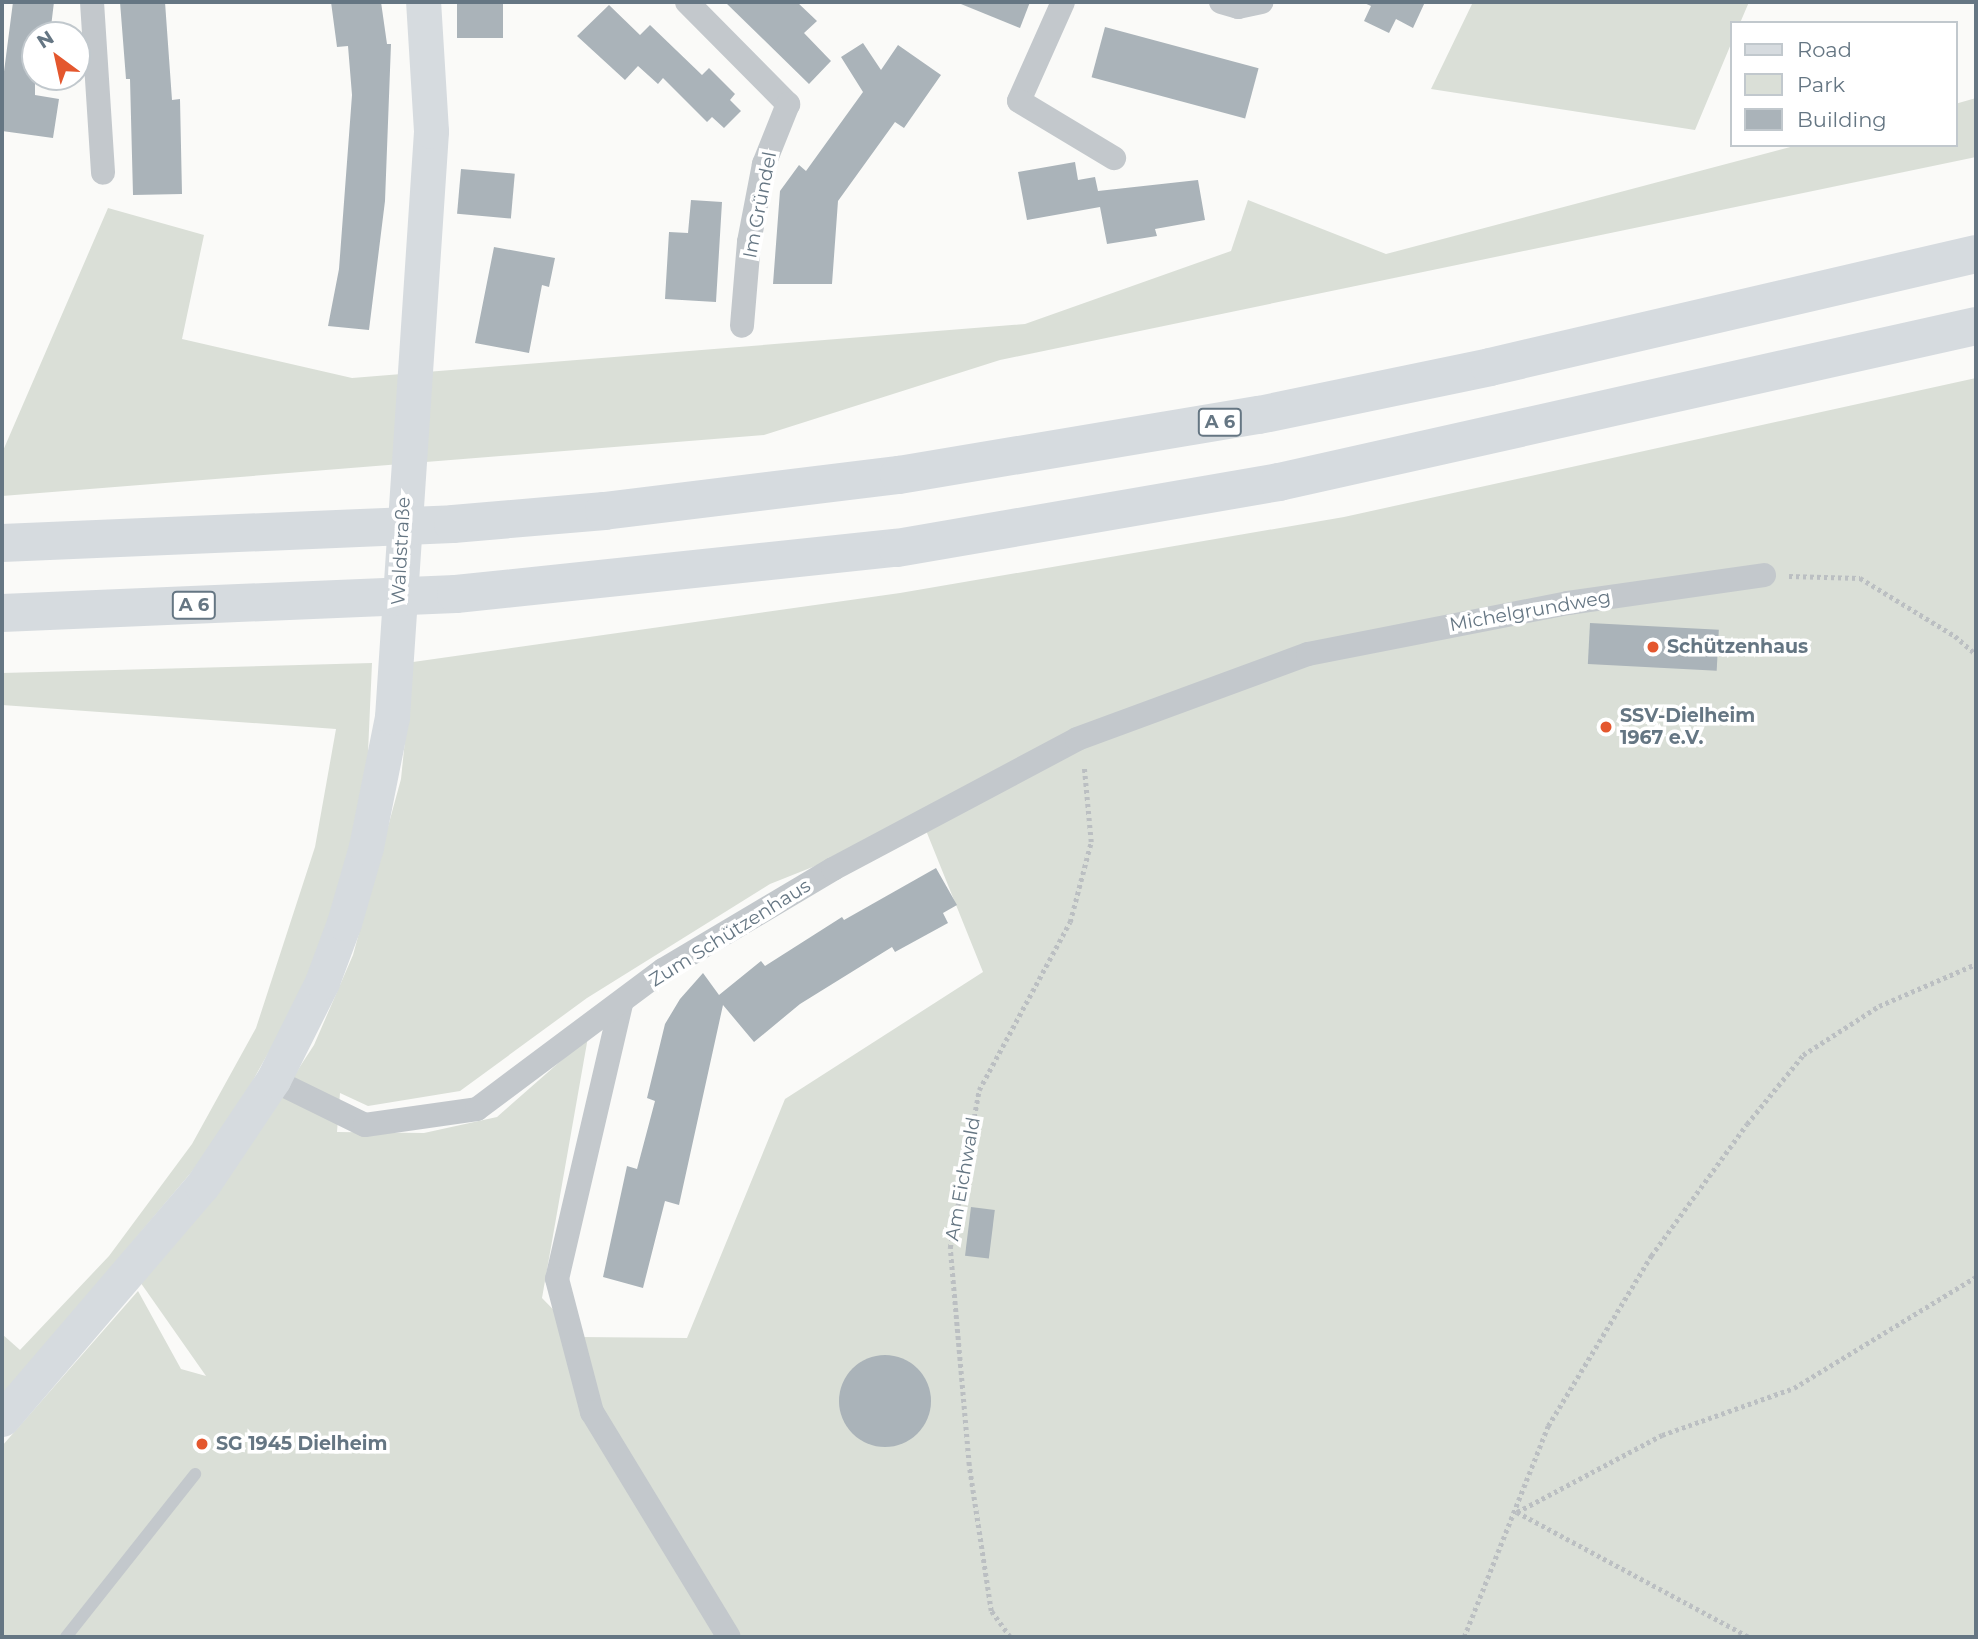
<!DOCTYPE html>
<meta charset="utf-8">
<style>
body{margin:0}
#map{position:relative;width:1978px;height:1639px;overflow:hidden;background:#fafaf8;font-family:Montserrat,sans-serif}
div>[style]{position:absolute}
.green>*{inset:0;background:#dadfd7}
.building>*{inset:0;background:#aab3b9;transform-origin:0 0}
.round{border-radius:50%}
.path>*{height:4.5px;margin-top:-2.25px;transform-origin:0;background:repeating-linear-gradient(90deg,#bbbfc2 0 3.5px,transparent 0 7px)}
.lane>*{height:12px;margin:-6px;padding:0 6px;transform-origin:6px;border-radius:6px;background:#c3c8cc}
.street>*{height:24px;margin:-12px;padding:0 12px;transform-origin:12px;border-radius:12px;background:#c3c8cc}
.secondary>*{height:35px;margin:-17.5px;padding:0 17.5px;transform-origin:17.5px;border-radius:17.5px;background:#d6dbdf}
.highway>*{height:38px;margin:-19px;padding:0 19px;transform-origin:19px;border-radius:19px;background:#d6dbdf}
.dots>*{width:19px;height:19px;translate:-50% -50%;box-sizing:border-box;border:4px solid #fff;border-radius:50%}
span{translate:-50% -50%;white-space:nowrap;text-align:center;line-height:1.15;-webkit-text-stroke:7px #fff;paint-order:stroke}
.shield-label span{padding:2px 5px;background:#fff;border:2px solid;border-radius:5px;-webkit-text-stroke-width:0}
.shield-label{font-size:18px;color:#657683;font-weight:700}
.street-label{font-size:19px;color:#657683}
.poi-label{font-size:19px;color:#657683;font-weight:700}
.left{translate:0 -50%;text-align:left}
.frame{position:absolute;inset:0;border:4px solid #657683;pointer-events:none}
.legend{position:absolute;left:1730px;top:21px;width:228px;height:126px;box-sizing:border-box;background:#fff;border:2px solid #c1c8cd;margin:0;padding:9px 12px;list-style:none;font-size:21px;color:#657683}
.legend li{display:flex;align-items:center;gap:14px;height:35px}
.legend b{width:35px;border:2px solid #c1c8cd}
.north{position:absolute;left:21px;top:21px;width:70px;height:70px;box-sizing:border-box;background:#fff;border:2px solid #c1c8cd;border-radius:50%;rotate:327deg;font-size:19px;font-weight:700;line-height:28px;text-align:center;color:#657683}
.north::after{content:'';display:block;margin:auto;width:24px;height:32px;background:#e4572e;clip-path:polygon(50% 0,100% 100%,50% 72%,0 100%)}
</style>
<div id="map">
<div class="green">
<div style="clip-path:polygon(1473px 2px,1749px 2px,1740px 23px,1731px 23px,1731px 44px,1695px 130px,1431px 89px)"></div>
<div style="clip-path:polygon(1976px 98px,1976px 157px,1000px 360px,764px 435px,2px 496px,2px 453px,108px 208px,204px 235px,182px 339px,352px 378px,1025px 324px,1231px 251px,1248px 200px,1386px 254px,1798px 145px,1955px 145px,1955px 104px)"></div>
<div style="clip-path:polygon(evenodd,1976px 378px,1976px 1637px,2px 1637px,2px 1446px,138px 1291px,181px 1369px,206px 1376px,138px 1279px,223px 1185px,314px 1045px,353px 955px,401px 779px,413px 662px,900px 593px,1344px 517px,1976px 378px,923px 823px,983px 972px,785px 1099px,687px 1338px,580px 1337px,542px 1298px,588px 1037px,497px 1117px,424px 1133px,337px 1132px,340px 1093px,368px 1106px,460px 1091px,587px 998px,770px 884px,923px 823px)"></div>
<div style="clip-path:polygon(372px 663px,367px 775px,345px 883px,315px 969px,222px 1136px,2px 1396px,2px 1334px,20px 1350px,109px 1256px,192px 1144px,256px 1028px,315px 847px,336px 729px,2px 705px,2px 673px)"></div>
</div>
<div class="building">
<div style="clip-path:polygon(13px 2px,54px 2px,50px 35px,35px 35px,35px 95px,59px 99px,53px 138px,2px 131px,2px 87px)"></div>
<div style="clip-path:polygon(120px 2px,165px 2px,172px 100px,180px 99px,182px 194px,133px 195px,130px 79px,126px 79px)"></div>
<div style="clip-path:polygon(331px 2px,381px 2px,387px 44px,391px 44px,385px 201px,369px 330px,328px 326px,339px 269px,352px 95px,348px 46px,337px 47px)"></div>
<div style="left:457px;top:2px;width:46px;height:36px"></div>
<div style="clip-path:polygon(725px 2px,797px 2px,817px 21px,804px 33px,831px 61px,809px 84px)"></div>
<div style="clip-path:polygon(956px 2px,1030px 2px,1020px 28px)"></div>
<div style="clip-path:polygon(1362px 2px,1425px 2px,1413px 28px,1396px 19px,1389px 33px,1364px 21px,1371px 6px)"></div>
<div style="clip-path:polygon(609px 5px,640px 35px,650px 25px,702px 75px,709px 68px,735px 94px,730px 100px,741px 111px,724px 128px,712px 117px,707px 122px,663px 78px,658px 84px,638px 66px,625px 80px,577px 36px)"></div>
<div style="left:1105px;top:27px;width:159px;height:52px;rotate:15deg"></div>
<div style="clip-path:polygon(863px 43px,881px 70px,898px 45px,941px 75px,904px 128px,895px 122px,838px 201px,832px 284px,773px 284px,780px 191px,799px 165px,806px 171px,863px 92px,841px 57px)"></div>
<div style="clip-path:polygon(1075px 162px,1078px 180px,1095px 177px,1098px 191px,1198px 180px,1205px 220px,1155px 229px,1157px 236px,1107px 244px,1100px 207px,1027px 220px,1018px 172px)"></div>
<div style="left:461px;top:169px;width:54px;height:45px;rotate:5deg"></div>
<div style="clip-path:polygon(691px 200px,722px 202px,716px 302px,665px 299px,669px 232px,688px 233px)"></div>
<div style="clip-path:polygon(494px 247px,555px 258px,549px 287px,542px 285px,529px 353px,475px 343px)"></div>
<div style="left:1590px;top:623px;width:129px;height:41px;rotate:3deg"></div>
<div style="clip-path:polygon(936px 868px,957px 905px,943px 913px,948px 923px,895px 952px,892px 947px,800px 1004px,754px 1042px,723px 1005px,679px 1205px,665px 1201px,643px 1288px,603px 1277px,627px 1166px,637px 1169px,655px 1101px,647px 1098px,665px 1024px,680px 999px,703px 973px,719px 995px,761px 961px,765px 966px,842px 917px,844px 920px)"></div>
<div style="left:971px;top:1207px;width:24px;height:49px;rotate:7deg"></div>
<div class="round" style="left:839px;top:1355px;width:92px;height:92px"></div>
</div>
<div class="path">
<div style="left:1789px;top:576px;width:71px;rotate:1.6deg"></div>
<div style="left:1860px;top:578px;width:111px;rotate:31.4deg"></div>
<div style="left:1955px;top:636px;width:28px;rotate:41deg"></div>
<div style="left:1517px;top:1512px;width:164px;rotate:-28deg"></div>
<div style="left:1662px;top:1435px;width:140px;rotate:-19.6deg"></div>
<div style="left:1794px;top:1388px;width:213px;rotate:-31.4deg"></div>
<div style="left:1517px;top:1512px;width:264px;rotate:28.3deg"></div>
<div style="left:1010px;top:1637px;width:32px;rotate:-126deg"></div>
<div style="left:991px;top:1611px;width:148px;rotate:-98.6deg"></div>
<div style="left:969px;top:1465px;width:218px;rotate:-95deg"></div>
<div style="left:950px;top:1248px;width:161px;rotate:-79.6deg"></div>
<div style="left:979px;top:1090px;width:191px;rotate:-61.6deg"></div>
<div style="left:1070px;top:922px;width:83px;rotate:-75.3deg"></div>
<div style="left:1091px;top:842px;width:76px;rotate:-95.3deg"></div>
<div style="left:1464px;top:1637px;width:227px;rotate:-68.3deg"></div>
<div style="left:1548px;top:1426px;width:199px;rotate:-58.8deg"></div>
<div style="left:1651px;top:1256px;width:163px;rotate:-54deg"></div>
<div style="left:1747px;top:1124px;width:89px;rotate:-50.9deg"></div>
<div style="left:1803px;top:1055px;width:90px;rotate:-32.8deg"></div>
<div style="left:1879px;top:1006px;width:106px;rotate:-23.4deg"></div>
</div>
<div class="lane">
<div style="left:66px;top:1637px;width:208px;rotate:-51.6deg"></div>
</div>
<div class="street">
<div style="left:92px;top:2px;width:171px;rotate:86.3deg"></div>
<div style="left:687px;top:2px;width:144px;rotate:45.3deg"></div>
<div style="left:788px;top:104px;width:65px;rotate:111.8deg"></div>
<div style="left:764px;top:164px;width:79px;rotate:100.9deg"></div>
<div style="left:749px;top:242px;width:84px;rotate:94.8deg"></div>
<div style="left:1063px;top:2px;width:108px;rotate:114deg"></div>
<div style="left:1019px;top:101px;width:111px;rotate:31deg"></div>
<div style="left:1221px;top:2px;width:18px;rotate:16deg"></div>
<div style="left:1238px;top:7px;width:24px;rotate:-12deg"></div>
<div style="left:621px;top:1004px;width:282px;rotate:103.1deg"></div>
<div style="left:557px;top:1279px;width:138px;rotate:75.3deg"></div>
<div style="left:592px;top:1412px;width:263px;rotate:58.7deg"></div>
<div style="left:273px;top:1080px;width:102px;rotate:26.1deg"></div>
<div style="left:365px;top:1125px;width:113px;rotate:-8.1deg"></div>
<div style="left:477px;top:1109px;width:232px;rotate:-36.8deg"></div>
<div style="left:663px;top:970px;width:198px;rotate:-30.7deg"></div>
<div style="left:833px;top:869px;width:276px;rotate:-28deg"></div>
<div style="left:1077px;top:739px;width:246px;rotate:-20.2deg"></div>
<div style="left:1308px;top:654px;width:265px;rotate:-11.1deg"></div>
<div style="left:1568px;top:603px;width:198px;rotate:-8.1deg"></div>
</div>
<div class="secondary">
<div style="left:2px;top:1419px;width:307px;rotate:-49.4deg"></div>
<div style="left:202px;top:1186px;width:128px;rotate:-56.2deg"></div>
<div style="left:273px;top:1080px;width:110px;rotate:-63.4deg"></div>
<div style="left:322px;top:982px;width:63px;rotate:-69.6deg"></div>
<div style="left:344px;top:923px;width:79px;rotate:-73.9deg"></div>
<div style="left:366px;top:847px;width:133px;rotate:-78.7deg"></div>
<div style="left:392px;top:717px;width:587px;rotate:-86.19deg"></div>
<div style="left:431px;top:131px;width:129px;rotate:-93.5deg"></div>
</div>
<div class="highway">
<div style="left:2px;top:543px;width:451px;rotate:-2.4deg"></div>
<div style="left:453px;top:524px;width:152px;rotate:-4.9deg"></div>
<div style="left:604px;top:511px;width:297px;rotate:-7deg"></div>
<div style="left:899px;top:475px;width:365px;rotate:-9.5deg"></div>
<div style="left:1259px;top:415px;width:236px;rotate:-11.7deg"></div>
<div style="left:1490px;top:367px;width:499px;rotate:-13.1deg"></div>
<div style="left:2px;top:613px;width:454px;rotate:-2.4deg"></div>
<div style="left:456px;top:594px;width:443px;rotate:-6deg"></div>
<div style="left:897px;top:548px;width:388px;rotate:-9.8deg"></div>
<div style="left:1279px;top:482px;width:714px;rotate:-12.62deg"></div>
</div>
<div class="dots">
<div style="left:1653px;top:647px;background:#e4572e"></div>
<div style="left:1606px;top:727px;background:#e4572e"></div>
<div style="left:202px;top:1444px;background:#e4572e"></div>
</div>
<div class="shield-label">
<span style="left:1220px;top:422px">A 6</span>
<span style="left:194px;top:605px">A 6</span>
</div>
<div class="street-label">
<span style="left:760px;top:205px;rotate:-79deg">Im Gründel</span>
<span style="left:401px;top:551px;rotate:-87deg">Waldstraße</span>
<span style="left:1530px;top:611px;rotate:-10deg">Michelgrundweg</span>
<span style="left:730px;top:933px;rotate:-32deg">Zum Schützenhaus</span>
<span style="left:963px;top:1179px;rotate:-80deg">Am Eichwald</span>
</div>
<div class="poi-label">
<span class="left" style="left:1667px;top:647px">Schützenhaus</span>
<span class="left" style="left:1620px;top:727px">SSV-Dielheim<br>1967 e.V.</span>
<span class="left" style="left:216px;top:1444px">SG 1945 Dielheim</span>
</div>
<div class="frame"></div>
<ul class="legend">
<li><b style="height:9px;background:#d6dbdf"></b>Road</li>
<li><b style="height:19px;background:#dadfd7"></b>Park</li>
<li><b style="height:19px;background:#aab3b9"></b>Building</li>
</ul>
<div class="north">N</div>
</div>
